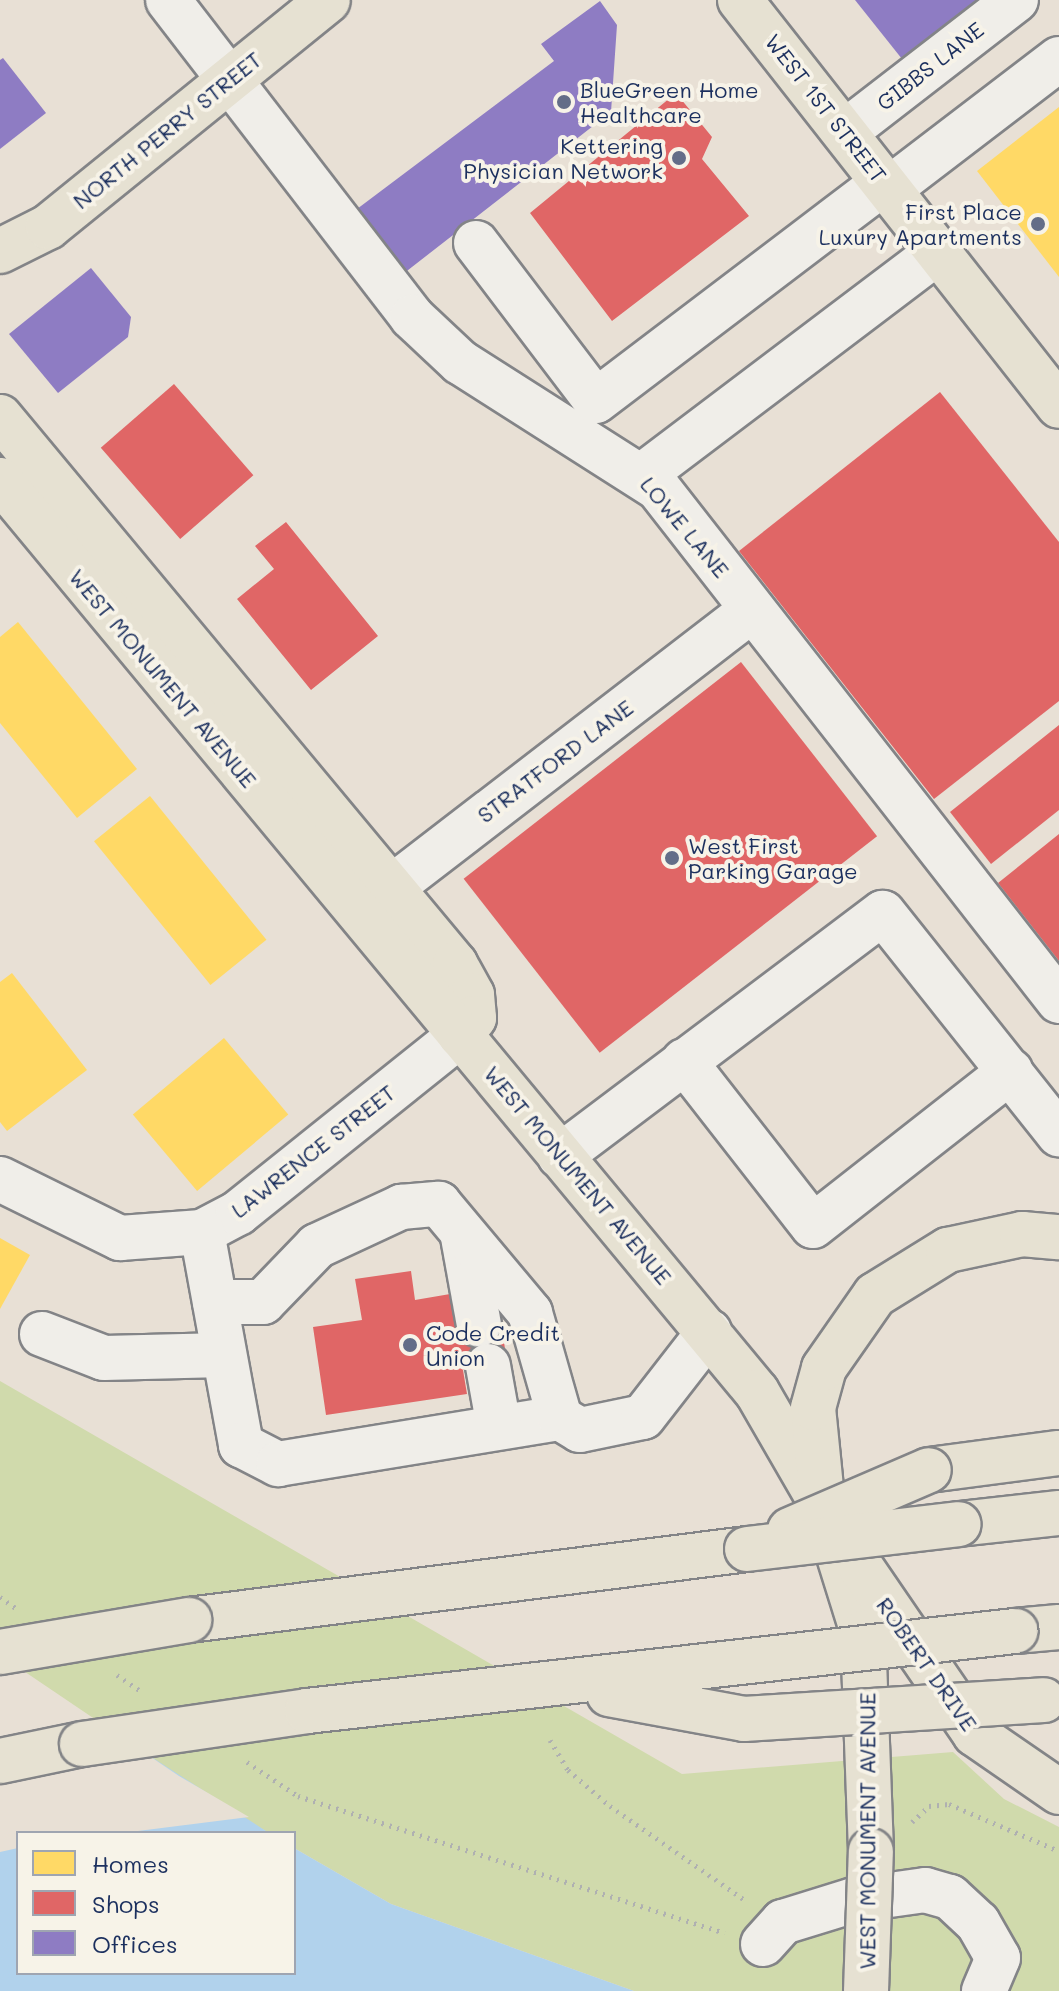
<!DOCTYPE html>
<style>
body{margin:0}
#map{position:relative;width:1059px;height:1991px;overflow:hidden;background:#e8e0d5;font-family:Mali,sans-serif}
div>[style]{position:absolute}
.green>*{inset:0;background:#d0daac}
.water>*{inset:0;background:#b1d2ec}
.pier>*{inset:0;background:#e8e0d5}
.homes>*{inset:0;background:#ffd966;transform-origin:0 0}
.shops>*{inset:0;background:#e06666;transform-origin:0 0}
.offices>*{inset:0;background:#8e7cc3}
.path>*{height:5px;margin-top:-2.5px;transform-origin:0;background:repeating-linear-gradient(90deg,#afb0b1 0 2px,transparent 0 8px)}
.roads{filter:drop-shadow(2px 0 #838487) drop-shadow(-2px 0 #838487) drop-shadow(0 2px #838487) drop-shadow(0 -2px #838487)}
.minor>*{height:44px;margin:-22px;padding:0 22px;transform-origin:22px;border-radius:22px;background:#f0eee9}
.major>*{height:44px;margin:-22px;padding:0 22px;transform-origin:22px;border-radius:22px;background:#e6e1d2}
.highway>*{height:44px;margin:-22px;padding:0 22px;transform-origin:22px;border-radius:22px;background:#e6e1d2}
.bridges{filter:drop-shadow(2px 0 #838487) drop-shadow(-2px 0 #838487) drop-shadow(0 2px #838487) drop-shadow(0 -2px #838487)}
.major-bridge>*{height:44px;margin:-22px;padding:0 22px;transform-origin:22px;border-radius:22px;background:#e6e1d2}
.highway-bridge>*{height:44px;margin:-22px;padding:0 22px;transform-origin:22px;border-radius:22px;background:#e6e1d2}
.dots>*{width:22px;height:22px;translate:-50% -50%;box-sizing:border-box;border:4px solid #f7f3e8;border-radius:50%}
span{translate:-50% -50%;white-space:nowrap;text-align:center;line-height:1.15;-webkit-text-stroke:8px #f7f3e8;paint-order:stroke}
.street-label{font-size:22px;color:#1b2f5e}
.poi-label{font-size:22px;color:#1b2f5e}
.left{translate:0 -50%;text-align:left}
.right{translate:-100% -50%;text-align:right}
.legend{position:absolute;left:16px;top:1831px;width:280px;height:144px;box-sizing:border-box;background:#f7f3e8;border:2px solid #9fa5b1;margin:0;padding:10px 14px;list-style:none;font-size:24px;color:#1b2f5e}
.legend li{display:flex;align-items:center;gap:16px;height:40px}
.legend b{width:40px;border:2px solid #9fa5b1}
</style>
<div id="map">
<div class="green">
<div style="clip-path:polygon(0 1381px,682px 1774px,953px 1752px,1004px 1799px,1059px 1827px,1059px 1991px,634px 1991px,391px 1904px,294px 1848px,294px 1833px,269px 1833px,177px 1780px,0 1659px)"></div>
</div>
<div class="water">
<div style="clip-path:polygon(0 1659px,269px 1833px,18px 1833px,18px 1973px,294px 1973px,294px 1848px,391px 1904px,634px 1991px,0 1991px)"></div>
</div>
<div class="pier">
<div style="clip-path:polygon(0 1655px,179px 1776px,249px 1817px,122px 1833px,18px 1833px,18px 1848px,0 1852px)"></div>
</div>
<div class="homes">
<div style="clip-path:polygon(1059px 107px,1059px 277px,977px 171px)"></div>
<div style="clip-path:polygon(18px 622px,137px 769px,77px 818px,0 723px,0 637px)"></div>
<div style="left:150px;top:796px;width:185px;height:72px;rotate:51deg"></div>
<div style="clip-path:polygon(12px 973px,87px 1070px,7px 1131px,0 1122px,0 982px)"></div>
<div style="left:224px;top:1038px;width:100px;height:119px;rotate:50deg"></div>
<div style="clip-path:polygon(0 1238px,30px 1255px,0 1309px)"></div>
</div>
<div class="shops">
<div style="clip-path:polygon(676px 93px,712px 137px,702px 159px,749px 216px,612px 321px,530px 213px)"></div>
<div style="left:174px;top:384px;width:121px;height:97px;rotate:49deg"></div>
<div style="clip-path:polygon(940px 392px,1059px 542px,1059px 701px,934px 799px,739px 551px)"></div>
<div style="clip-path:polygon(286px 522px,378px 636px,311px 690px,237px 599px,274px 569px,255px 546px)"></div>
<div style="left:741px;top:662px;width:221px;height:352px;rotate:52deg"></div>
<div style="clip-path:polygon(1059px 725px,1059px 810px,991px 864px,950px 812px)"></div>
<div style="clip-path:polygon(1059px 834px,1059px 961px,998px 883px)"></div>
<div style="clip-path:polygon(411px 1271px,415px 1300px,456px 1293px,461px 1327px,501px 1321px,507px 1363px,463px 1370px,467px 1394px,326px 1415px,313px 1327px,362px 1320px,355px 1279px)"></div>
</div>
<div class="offices">
<div style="clip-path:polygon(855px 0,985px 0,906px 64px)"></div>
<div style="clip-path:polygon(600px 1px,617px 25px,611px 112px,403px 274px,357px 209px,554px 61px,541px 44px)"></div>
<div style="clip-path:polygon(3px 58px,46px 113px,0 149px,0 60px)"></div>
<div style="clip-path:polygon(91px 268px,131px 317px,128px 337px,58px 393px,9px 334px)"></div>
</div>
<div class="path">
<div style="left:0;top:1597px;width:19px;rotate:35deg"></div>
<div style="left:117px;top:1675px;width:30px;rotate:34deg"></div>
<div style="left:550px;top:1740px;width:35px;rotate:59deg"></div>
<div style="left:568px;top:1770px;width:55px;rotate:40.6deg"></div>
<div style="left:610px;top:1806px;width:166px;rotate:34.9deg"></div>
<div style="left:247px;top:1762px;width:61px;rotate:33.7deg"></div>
<div style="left:298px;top:1796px;width:448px;rotate:17.8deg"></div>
<div style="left:912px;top:1822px;width:23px;rotate:-43deg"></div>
<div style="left:929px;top:1806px;width:20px;rotate:-6deg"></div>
<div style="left:949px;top:1804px;width:120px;rotate:23.1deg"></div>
</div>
<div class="roads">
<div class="minor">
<div style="left:168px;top:0;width:400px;rotate:52.4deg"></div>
<div style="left:412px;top:317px;width:66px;rotate:43.2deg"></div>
<div style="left:460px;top:362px;width:235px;rotate:32.5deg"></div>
<div style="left:658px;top:488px;width:651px;rotate:51.99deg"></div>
<div style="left:845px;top:132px;width:216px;rotate:-37.7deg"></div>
<div style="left:889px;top:189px;width:214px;rotate:-37.4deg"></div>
<div style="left:476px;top:243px;width:198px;rotate:52.8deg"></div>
<div style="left:596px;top:401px;width:362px;rotate:-37.2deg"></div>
<div style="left:643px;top:475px;width:370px;rotate:-37.1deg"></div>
<div style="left:361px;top:911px;width:493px;rotate:-37.6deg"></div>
<div style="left:684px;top:1061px;width:209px;rotate:52deg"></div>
<div style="left:813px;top:1226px;width:251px;rotate:-38.1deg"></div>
<div style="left:560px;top:1156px;width:404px;rotate:-37deg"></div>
<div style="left:883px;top:913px;width:283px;rotate:51.5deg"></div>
<div style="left:0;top:1179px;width:134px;rotate:26.2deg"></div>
<div style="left:120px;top:1238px;width:82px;rotate:-4.2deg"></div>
<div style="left:202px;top:1232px;width:41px;rotate:-27.8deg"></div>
<div style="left:238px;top:1213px;width:285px;rotate:-38.7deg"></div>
<div style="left:202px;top:1232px;width:217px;rotate:79.6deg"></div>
<div style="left:241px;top:1445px;width:42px;rotate:27.2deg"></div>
<div style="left:278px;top:1464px;width:286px;rotate:-9.3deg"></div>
<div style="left:463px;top:1237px;width:89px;rotate:79.7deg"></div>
<div style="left:215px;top:1302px;width:48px"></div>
<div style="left:263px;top:1302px;width:78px;rotate:-46deg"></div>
<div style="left:317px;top:1246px;width:93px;rotate:-24.9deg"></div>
<div style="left:401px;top:1207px;width:38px;rotate:-5deg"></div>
<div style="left:439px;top:1204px;width:142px;rotate:50.1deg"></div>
<div style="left:530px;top:1313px;width:109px;rotate:74.1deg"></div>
<div style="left:560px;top:1418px;width:23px;rotate:31deg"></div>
<div style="left:580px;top:1430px;width:64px;rotate:-11.7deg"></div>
<div style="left:643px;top:1417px;width:108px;rotate:-52.2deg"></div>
<div style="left:42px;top:1334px;width:66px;rotate:21.2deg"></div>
<div style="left:104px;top:1358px;width:120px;rotate:-1.4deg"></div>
<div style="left:488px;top:1366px;width:62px;rotate:79.8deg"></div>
<div style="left:763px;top:1944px;width:30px;rotate:-48deg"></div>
<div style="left:783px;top:1922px;width:74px;rotate:-17.2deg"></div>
<div style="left:854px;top:1900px;width:72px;rotate:-8deg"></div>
<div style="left:925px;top:1890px;width:26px;rotate:16deg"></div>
<div style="left:950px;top:1897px;width:38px;rotate:43deg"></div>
<div style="left:978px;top:1923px;width:40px;rotate:60.3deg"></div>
<div style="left:998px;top:1958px;width:36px;rotate:113deg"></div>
</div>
<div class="major">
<div style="left:740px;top:0;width:516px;rotate:51.84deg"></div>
<div style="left:0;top:251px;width:54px;rotate:-26.6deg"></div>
<div style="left:48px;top:227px;width:360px;rotate:-39deg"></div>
<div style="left:0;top:417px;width:712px;rotate:50.25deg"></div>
<div style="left:455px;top:964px;width:35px;rotate:61deg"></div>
<div style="left:472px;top:995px;width:23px;rotate:85deg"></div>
<div style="left:474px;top:1018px;width:22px;rotate:129deg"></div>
<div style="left:0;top:480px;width:1185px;rotate:50.31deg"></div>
<div style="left:757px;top:1392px;width:134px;rotate:60deg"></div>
<div style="left:824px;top:1508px;width:131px;rotate:72.7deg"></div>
<div style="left:863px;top:1633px;width:218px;rotate:87.9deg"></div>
<div style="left:821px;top:1488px;width:80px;rotate:-95.7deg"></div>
<div style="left:813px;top:1408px;width:41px;rotate:-74.6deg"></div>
<div style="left:824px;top:1368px;width:89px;rotate:-55.1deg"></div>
<div style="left:875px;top:1295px;width:86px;rotate:-31.7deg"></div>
<div style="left:948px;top:1250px;width:76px;rotate:-12.2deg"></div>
<div style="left:1022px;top:1234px;width:37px;rotate:5deg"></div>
<div style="left:856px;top:1560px;width:211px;rotate:55.6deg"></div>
<div style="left:975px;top:1734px;width:102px;rotate:34.6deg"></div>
</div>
<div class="highway">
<div style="left:929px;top:1470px;width:131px;rotate:-7.5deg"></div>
<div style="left:959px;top:1524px;width:101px;rotate:-6.3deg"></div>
<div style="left:189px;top:1620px;width:562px;rotate:-7.25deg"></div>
<div style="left:1015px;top:1631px;width:44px;rotate:-5.2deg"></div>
<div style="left:0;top:1761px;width:84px;rotate:-11.7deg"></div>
</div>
</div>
<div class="bridges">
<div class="major-bridge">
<div style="left:866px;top:1991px;width:140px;rotate:-88deg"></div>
</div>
<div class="highway-bridge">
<div style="left:790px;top:1530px;width:151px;rotate:-23.3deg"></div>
<div style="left:747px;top:1549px;width:213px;rotate:-6.7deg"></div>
<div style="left:0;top:1652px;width:192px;rotate:-9.6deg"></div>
<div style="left:609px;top:1694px;width:137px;rotate:10.5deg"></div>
<div style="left:744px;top:1719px;width:300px;rotate:-3.6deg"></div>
<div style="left:82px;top:1744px;width:227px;rotate:-8.3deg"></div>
<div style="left:307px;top:1711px;width:713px;rotate:-6.45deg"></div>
</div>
</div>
<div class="dots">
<div style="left:564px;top:102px;background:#636d88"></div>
<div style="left:679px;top:158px;background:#636d88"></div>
<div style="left:1038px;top:224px;background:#636d88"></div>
<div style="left:672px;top:858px;background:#636d88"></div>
<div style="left:410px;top:1345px;background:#636d88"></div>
</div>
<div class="street-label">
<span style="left:930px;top:66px;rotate:-38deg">GIBBS LANE</span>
<span style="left:826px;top:108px;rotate:52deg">WEST 1ST STREET</span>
<span style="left:167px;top:130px;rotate:-39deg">NORTH PERRY STREET</span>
<span style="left:685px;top:527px;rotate:50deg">LOWE LANE</span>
<span style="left:163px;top:678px;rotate:50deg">WEST MONUMENT AVENUE</span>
<span style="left:555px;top:761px;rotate:-37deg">STRATFORD LANE</span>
<span style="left:313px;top:1151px;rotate:-38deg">LAWRENCE STREET</span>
<span style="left:578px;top:1175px;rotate:50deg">WEST MONUMENT AVENUE</span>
<span style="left:927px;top:1664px;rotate:55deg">ROBERT DRIVE</span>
<span style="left:867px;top:1831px;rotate:-90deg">WEST MONUMENT AVENUE</span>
</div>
<div class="poi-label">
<span class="left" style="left:580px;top:102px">BlueGreen Home<br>Healthcare</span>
<span class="right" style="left:663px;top:158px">Kettering<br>Physician Network</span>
<span class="right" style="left:1022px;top:224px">First Place<br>Luxury Apartments</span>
<span class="left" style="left:688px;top:858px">West First<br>Parking Garage</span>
<span class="left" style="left:426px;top:1345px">Code Credit<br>Union</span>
</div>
<ul class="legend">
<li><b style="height:22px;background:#ffd966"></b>Homes</li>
<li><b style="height:22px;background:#e06666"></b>Shops</li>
<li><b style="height:22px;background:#8e7cc3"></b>Offices</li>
</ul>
</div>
